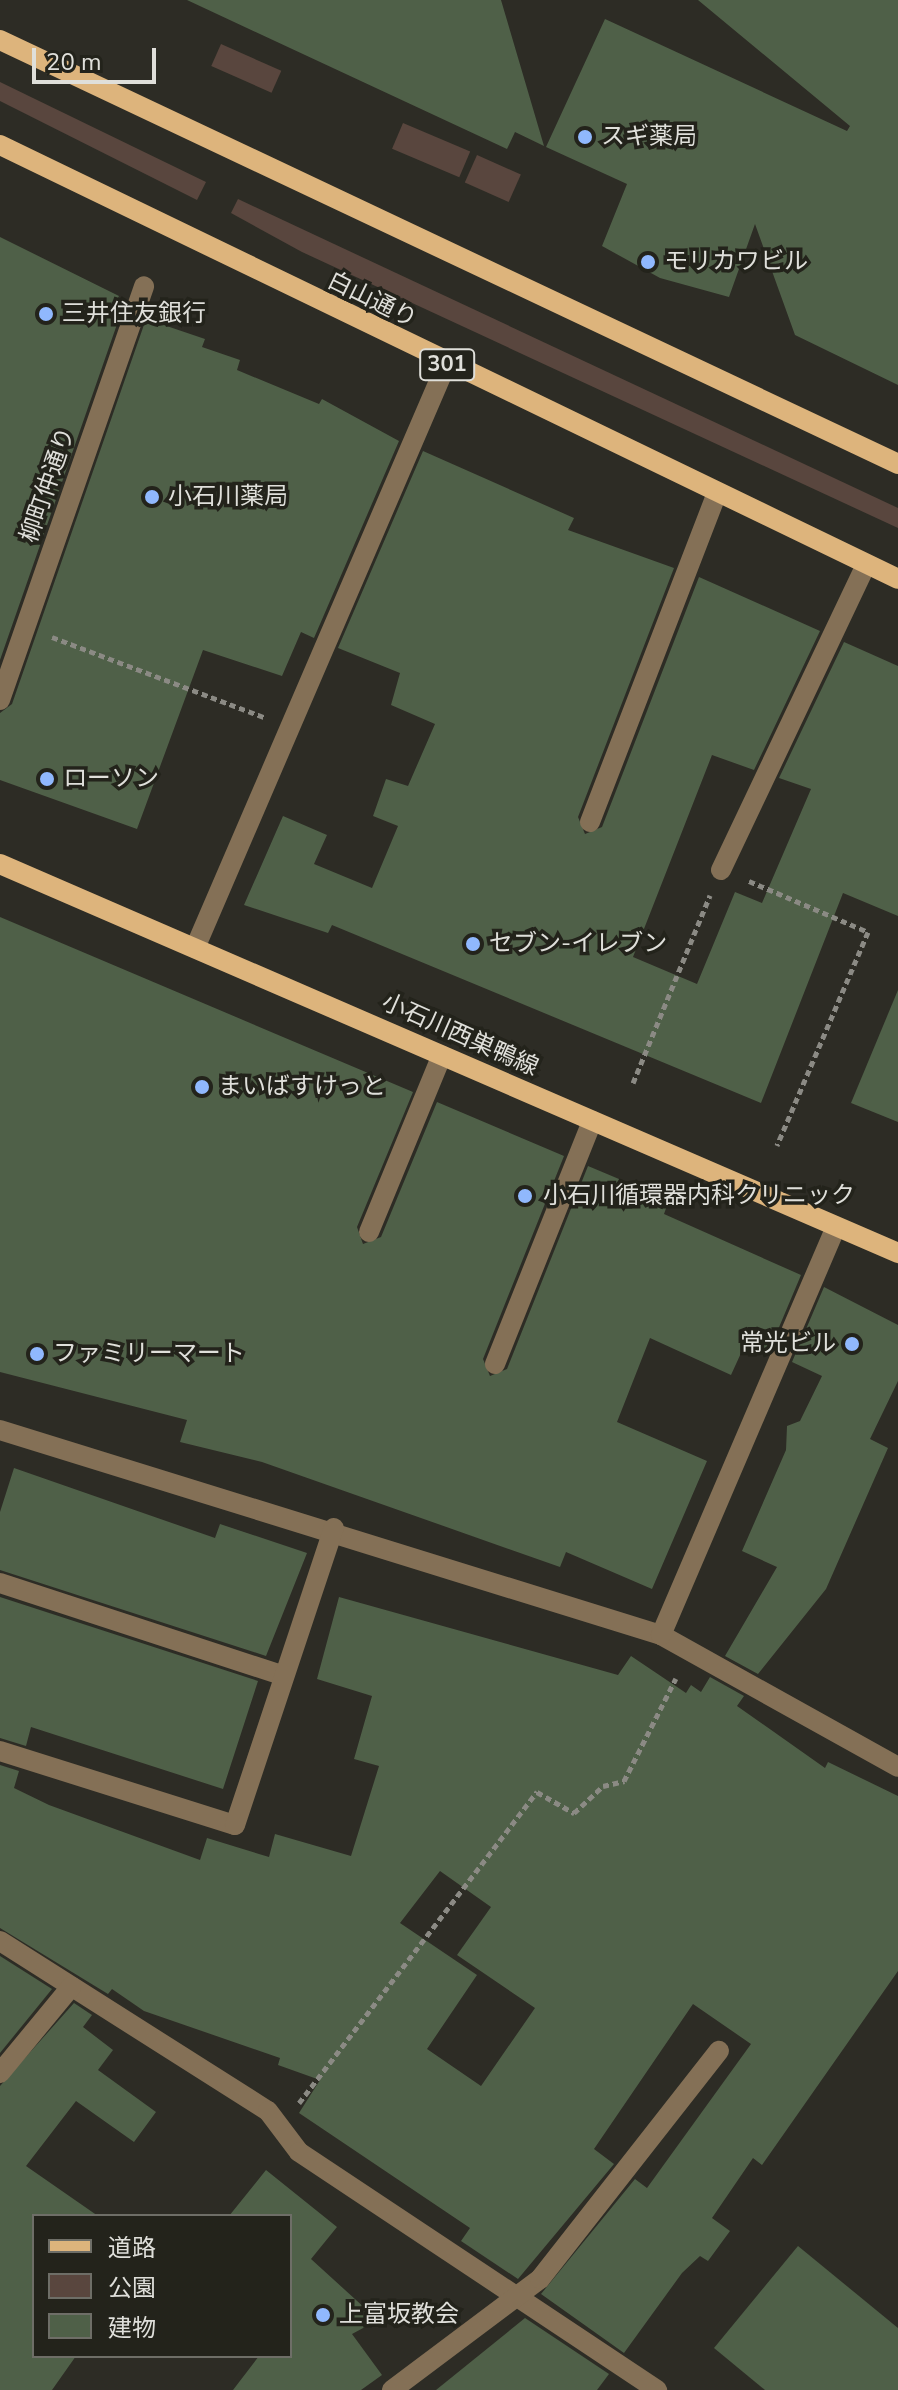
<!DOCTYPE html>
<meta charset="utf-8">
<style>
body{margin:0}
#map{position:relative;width:898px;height:2390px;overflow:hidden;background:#2d2c25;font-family:"Nunito Sans","Noto Sans JP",sans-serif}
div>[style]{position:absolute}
.green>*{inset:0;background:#59463e;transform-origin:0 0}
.building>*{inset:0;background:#4f6048}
.path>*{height:5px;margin-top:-2.5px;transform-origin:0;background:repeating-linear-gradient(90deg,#8b8a84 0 6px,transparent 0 10px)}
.minor>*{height:20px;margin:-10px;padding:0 10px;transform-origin:10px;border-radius:10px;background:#847056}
.major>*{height:20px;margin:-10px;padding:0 10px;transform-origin:10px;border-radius:10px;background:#ddb47c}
.dots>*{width:22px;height:22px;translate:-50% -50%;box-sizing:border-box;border:4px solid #23231b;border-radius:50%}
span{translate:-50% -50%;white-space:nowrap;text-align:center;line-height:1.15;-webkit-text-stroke:7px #23231b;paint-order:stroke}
.shield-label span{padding:2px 6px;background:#23231b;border:2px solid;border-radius:6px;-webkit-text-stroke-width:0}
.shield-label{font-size:22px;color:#dfdfda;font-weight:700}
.poi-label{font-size:24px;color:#dfdfda}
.left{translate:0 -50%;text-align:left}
.right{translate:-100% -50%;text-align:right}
.street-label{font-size:24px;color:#dfdfda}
.legend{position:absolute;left:32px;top:2214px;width:260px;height:144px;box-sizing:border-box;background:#23231b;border:2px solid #6e6e67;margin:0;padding:10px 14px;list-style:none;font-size:24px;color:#dfdfda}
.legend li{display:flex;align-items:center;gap:16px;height:40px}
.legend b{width:40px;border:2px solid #6e6e67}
.scale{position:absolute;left:32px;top:48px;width:124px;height:36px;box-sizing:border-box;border:4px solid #dfdfda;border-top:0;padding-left:10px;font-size:24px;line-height:28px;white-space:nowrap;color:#dfdfda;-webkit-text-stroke:6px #23231b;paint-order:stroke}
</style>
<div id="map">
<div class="green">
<div style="left:221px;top:44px;width:66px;height:24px;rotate:24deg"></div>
<div style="clip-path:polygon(0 82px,206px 182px,197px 200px,0 101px)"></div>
<div style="left:403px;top:123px;width:73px;height:28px;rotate:23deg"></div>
<div style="left:477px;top:155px;width:48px;height:30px;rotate:24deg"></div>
<div style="clip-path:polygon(238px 199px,898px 508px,898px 528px,302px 252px,231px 213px)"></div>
</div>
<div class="building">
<div style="clip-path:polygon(187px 0,501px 0,544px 146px,515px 132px,507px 149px)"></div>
<div style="clip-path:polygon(698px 0,898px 0,898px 385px,795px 335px,755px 224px,729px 297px,660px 278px,602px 246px,627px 184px,546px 147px,605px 19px,847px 131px,850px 126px)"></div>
<div style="clip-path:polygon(0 237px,119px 296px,113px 307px,122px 310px,0 660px)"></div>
<div style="clip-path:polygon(146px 319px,205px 339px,202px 347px,240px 360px,237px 370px,319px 404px,322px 399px,399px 441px,314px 638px,301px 632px,282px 676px,203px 650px,137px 829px,0 780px,0 713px,12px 704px)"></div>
<div style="clip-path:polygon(423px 451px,574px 518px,568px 530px,674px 568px,578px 817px,585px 834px,602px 827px,699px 577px,820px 631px,754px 770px,712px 755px,633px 957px,697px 984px,735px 892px,762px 903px,811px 789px,779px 778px,844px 642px,898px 666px,898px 916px,843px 893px,761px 1103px,332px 925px,328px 933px,244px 905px,283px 816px,327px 835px,314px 864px,372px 888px,398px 826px,373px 816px,386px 779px,408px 786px,435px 724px,391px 705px,400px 673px,338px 648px)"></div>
<div style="clip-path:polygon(0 917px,413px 1092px,357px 1227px,363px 1244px,381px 1237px,437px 1102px,564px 1156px,483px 1359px,490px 1376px,507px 1369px,588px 1166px,669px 1200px,664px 1214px,801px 1275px,769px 1351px,747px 1340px,731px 1375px,650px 1338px,617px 1422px,707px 1461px,652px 1589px,566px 1552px,560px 1567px,262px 1462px,180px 1442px,187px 1420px,0 1372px)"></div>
<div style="clip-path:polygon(898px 990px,898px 1122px,851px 1103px)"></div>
<div style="clip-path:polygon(824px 1287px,898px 1325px,898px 1381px,870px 1439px,888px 1448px,826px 1589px,758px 1674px,725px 1656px,777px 1567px,742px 1551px,786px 1450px,787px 1426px,800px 1421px,822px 1376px,792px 1362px)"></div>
<div style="clip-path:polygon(14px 1468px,215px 1538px,220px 1524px,307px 1553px,266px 1656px,0 1570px,0 1512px)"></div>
<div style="clip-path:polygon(0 1597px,258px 1681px,223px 1789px,31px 1727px,26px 1746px,0 1738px)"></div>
<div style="clip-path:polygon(evenodd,339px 1597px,618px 1675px,631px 1656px,686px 1693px,691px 1685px,701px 1692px,710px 1677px,744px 1696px,737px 1706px,825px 1768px,828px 1762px,898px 1796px,898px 1971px,762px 2165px,753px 2158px,712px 2218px,730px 2231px,708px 2261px,700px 2256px,682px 2273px,624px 2353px,541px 2294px,635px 2179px,647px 2188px,751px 2044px,693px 2004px,594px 2149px,614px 2164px,518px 2279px,461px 2241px,470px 2228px,299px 2113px,320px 2080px,278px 2065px,280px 2058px,144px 2011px,112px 1989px,108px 1994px,0 1928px,0 1765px,19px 1771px,14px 1788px,49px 1805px,200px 1860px,207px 1838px,269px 1857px,275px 1834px,351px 1856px,379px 1766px,354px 1759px,372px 1696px,317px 1679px,339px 1597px,440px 1871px,491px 1907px,457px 1955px,535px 2008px,481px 2086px,427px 2049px,477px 1975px,400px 1923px,440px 1871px)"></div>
<div style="clip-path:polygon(0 1956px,52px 1989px,0 2053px)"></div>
<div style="clip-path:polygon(74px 2003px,92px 2015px,83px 2027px,113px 2050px,98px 2070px,156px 2112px,134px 2142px,76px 2101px,26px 2166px,98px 2216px,34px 2216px,34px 2356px,76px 2356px,52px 2390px,0 2390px,0 2086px)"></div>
<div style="clip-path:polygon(266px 2170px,337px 2227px,311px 2259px,378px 2320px,352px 2334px,382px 2375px,361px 2390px,233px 2390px,259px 2356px,290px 2356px,290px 2216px,229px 2216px)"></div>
<div style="clip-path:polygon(798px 2246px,898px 2328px,898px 2390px,765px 2390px,714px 2348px)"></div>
<div style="clip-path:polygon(525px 2318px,609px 2374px,597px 2390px,436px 2390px)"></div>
</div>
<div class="path">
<div style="left:52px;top:637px;width:227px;rotate:20.7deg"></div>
<div style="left:749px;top:881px;width:129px;rotate:23.2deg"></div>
<div style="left:868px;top:932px;width:232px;rotate:113.1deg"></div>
<div style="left:633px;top:1083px;width:203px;rotate:-67.7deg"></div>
<div style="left:299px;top:2103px;width:392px;rotate:-52.6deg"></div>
<div style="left:537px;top:1792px;width:43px;rotate:29.6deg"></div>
<div style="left:574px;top:1813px;width:40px;rotate:-43deg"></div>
<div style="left:603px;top:1786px;width:22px;rotate:-13deg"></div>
<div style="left:624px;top:1781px;width:115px;rotate:-63.2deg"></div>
</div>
<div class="minor">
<div style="left:0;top:700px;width:438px;rotate:-70.8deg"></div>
<div style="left:590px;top:822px;width:353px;rotate:-68.9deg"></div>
<div style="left:721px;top:870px;width:338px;rotate:-64.6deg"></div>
<div style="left:195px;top:948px;width:635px;rotate:-66.71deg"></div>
<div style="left:369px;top:1232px;width:191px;rotate:-67.6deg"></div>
<div style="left:495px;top:1364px;width:262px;rotate:-68.2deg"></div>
<div style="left:0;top:1430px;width:692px;rotate:17.23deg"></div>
<div style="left:661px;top:1635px;width:271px;rotate:29.1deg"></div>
<div style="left:0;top:1583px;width:297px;rotate:18.1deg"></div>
<div style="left:661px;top:1635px;width:444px;rotate:-66.8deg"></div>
<div style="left:0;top:1751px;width:246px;rotate:17.5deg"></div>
<div style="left:235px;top:1825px;width:313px;rotate:-71.6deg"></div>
<div style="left:0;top:1941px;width:317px;rotate:32.4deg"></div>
<div style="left:268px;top:2111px;width:51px;rotate:52.9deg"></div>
<div style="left:299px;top:2152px;width:430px;rotate:33.6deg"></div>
<div style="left:0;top:2073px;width:112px;rotate:-50.5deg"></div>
<div style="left:392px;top:2390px;width:185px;rotate:-36.9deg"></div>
<div style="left:540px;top:2279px;width:290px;rotate:-51.9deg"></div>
</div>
<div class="major">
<div style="left:0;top:40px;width:993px;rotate:25.27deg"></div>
<div style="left:0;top:145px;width:997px;rotate:25.79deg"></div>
<div style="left:0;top:864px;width:979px;rotate:23.42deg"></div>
</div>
<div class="dots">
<div style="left:585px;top:137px;background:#90b8fd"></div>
<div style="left:648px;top:262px;background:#90b8fd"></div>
<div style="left:46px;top:314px;background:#90b8fd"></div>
<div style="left:152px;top:497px;background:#90b8fd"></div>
<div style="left:47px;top:779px;background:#90b8fd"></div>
<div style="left:473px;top:944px;background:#90b8fd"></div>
<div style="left:202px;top:1087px;background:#90b8fd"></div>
<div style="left:525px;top:1196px;background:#90b8fd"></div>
<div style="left:852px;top:1344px;background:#90b8fd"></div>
<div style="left:37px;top:1354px;background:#90b8fd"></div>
<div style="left:323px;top:2315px;background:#90b8fd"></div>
</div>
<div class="shield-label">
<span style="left:447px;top:365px">301</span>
</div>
<div class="poi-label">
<span class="left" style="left:601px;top:137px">スギ薬局</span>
<span class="left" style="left:664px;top:262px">モリカワビル</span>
<span class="left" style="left:62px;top:314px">三井住友銀行</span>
<span class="left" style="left:168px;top:497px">小石川薬局</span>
<span class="left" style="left:63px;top:779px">ローソン</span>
<span class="left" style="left:489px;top:944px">セブン-イレブン</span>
<span class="left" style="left:218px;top:1087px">まいばすけっと</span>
<span class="left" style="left:543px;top:1196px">小石川循環器内科クリニック</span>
<span class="right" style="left:836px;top:1344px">常光ビル</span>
<span class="left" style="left:53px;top:1354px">ファミリーマート</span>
<span class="left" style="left:339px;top:2315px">上富坂教会</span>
</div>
<div class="street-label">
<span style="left:372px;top:300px;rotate:26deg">白山通り</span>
<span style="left:48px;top:485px;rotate:-71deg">柳町仲通り</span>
<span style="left:460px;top:1035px;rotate:24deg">小石川西巣鴨線</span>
</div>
<ul class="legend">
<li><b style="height:10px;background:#ddb47c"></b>道路</li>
<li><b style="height:22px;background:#59463e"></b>公園</li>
<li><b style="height:22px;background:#4f6048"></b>建物</li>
</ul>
<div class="scale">20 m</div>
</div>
